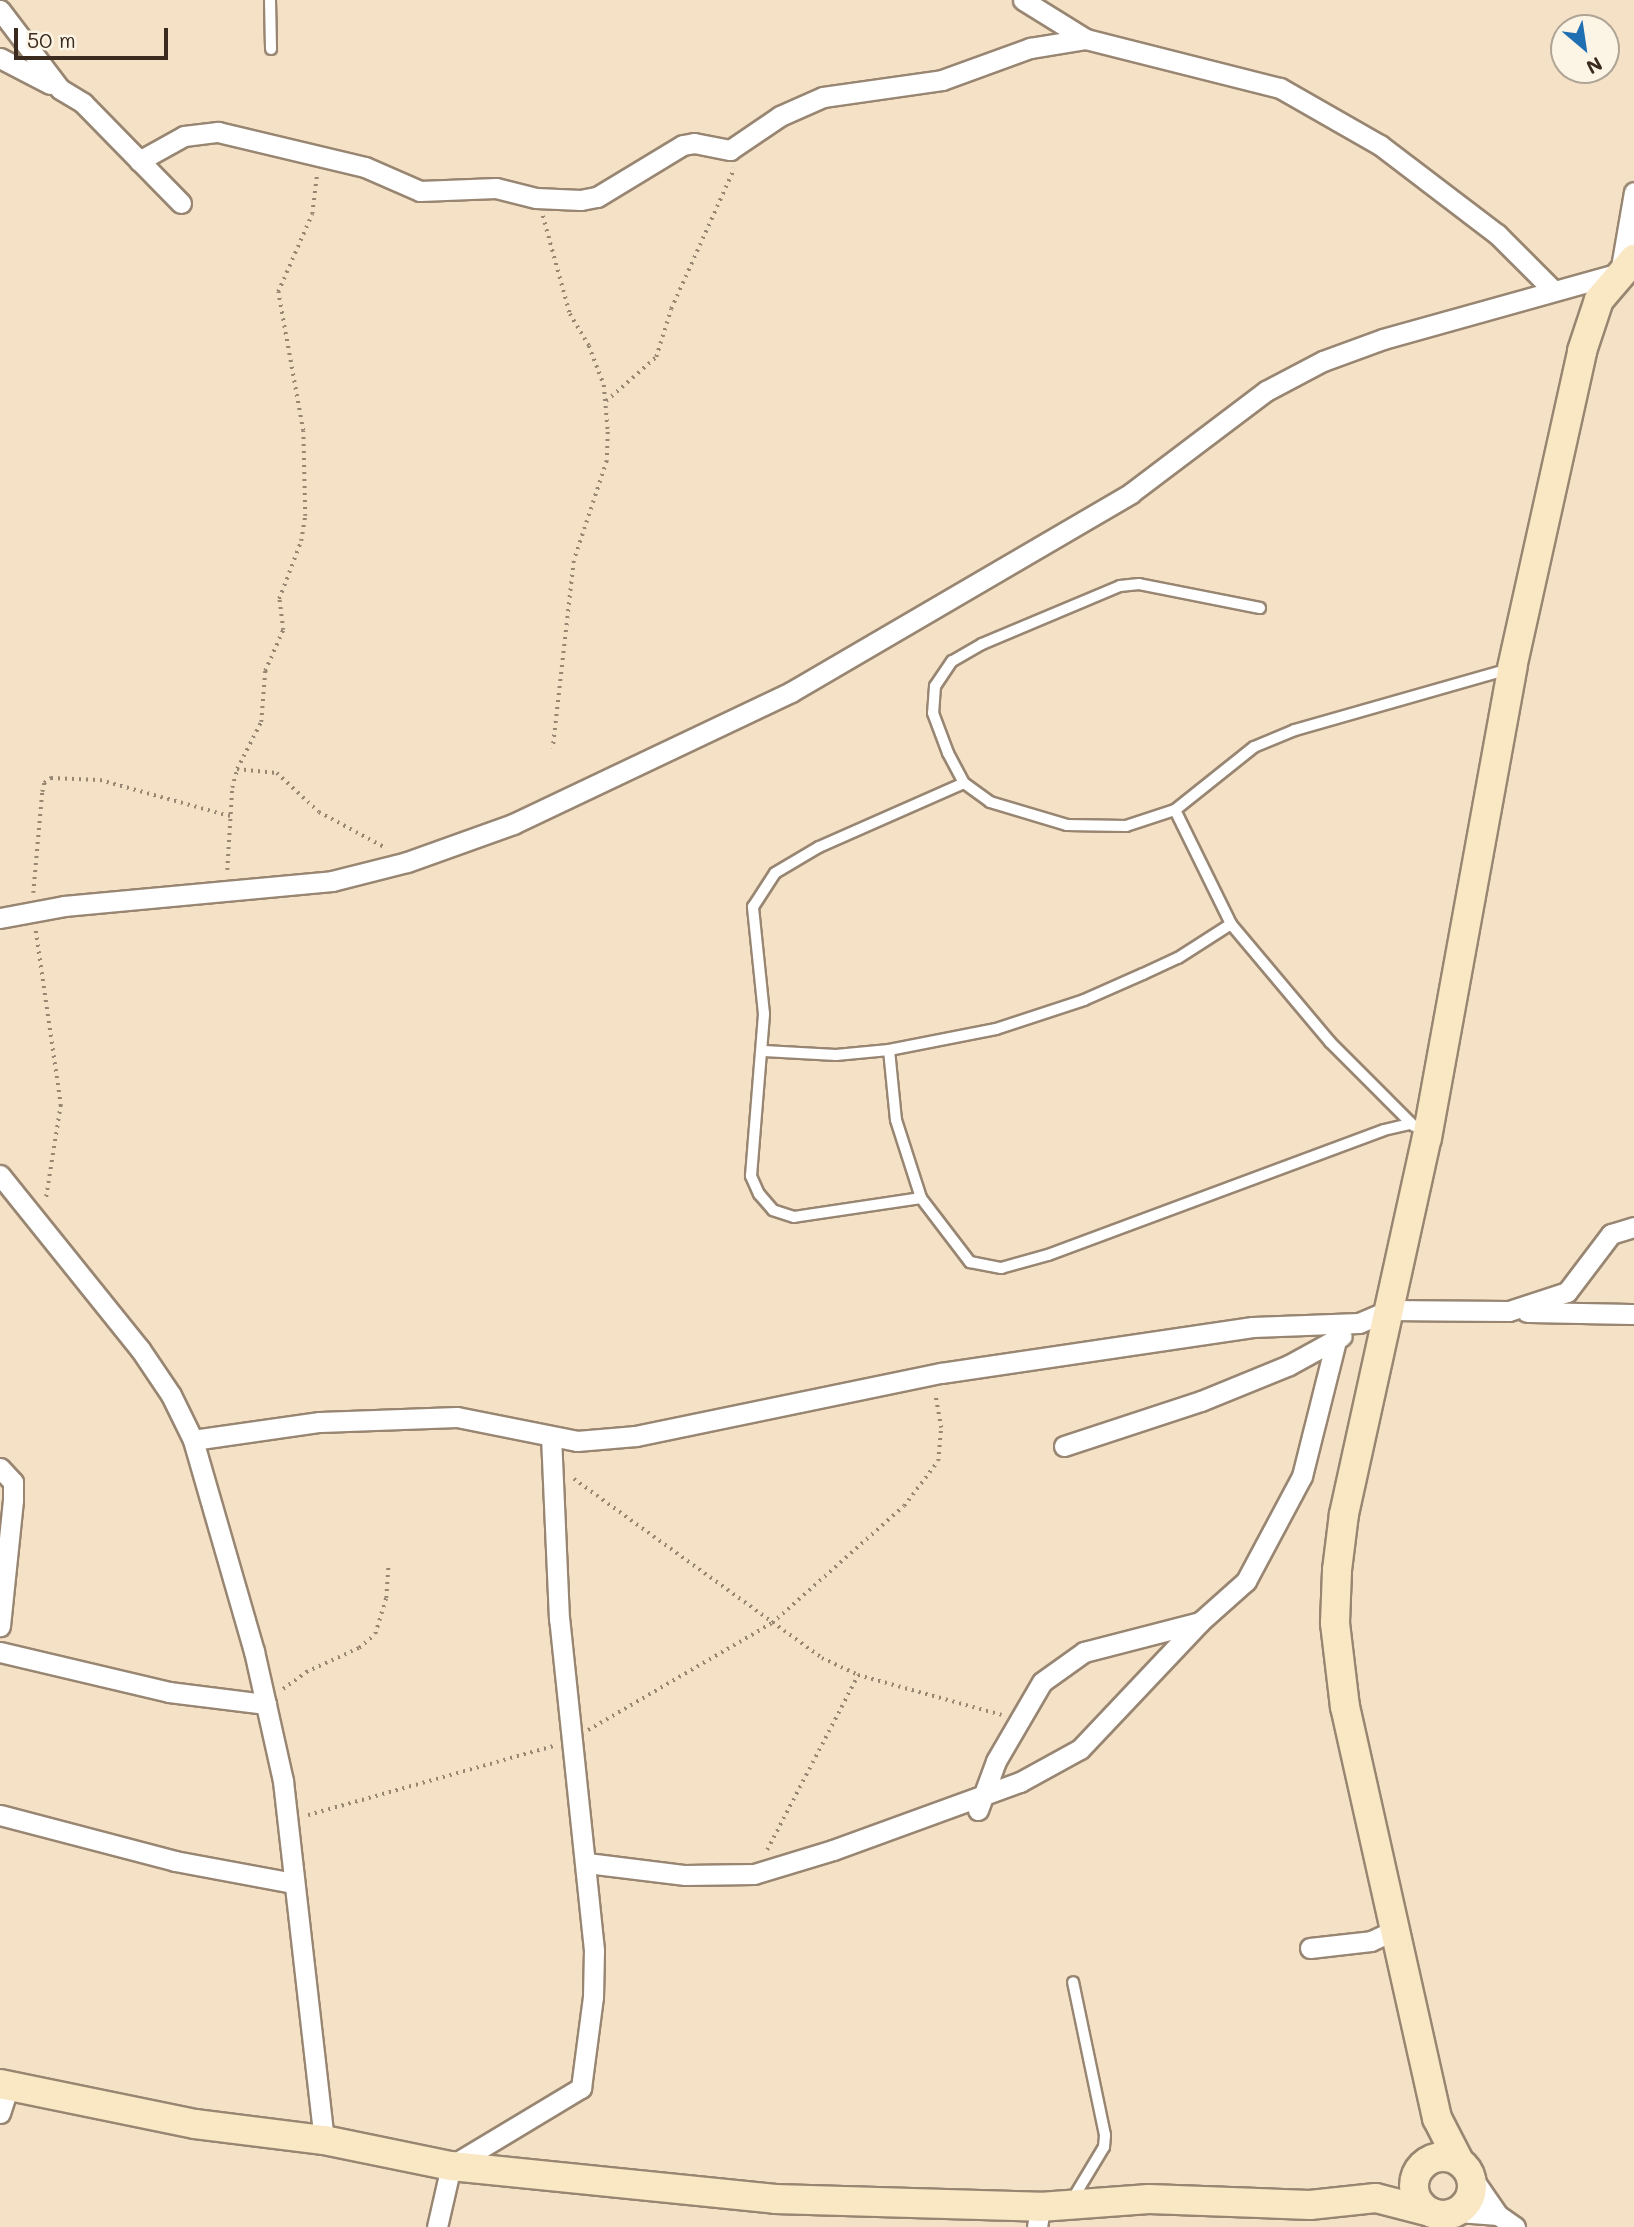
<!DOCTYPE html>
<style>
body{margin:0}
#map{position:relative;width:1634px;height:2227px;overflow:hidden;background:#f5e1c6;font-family:Mali,sans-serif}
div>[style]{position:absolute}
.path>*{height:3.5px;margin-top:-1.75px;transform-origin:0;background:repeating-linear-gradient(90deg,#988672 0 2px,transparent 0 7px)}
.roads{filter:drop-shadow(2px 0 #988672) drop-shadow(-2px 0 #988672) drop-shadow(0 2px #988672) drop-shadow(0 -2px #988672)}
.lane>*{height:10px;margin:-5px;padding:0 5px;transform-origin:5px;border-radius:5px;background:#fff}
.street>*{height:19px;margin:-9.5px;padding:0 9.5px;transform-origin:9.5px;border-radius:9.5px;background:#fff}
.secondary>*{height:28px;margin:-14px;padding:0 14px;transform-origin:14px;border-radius:14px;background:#fae7c3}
.secondary>.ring{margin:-14px;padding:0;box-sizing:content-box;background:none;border:28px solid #fae7c3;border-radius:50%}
span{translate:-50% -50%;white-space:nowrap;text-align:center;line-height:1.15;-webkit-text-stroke:5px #fcf5e5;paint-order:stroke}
.north{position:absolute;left:1550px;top:14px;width:70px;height:70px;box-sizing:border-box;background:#fcf5e5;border:2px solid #afa495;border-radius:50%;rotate:151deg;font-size:19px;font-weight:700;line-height:28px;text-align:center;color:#3b2a1e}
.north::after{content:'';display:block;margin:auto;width:24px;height:32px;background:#1f6fb2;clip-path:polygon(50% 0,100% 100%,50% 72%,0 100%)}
.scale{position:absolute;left:14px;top:28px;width:154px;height:32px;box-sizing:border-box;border:4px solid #3b2a1e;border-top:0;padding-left:9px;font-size:21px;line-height:24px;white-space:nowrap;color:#3b2a1e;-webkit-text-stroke:5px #fcf5e5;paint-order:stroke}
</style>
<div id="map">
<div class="path">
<div style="left:543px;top:216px;width:102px;rotate:74.6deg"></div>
<div style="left:570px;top:314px;width:37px;rotate:59deg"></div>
<div style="left:589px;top:346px;width:42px;rotate:69deg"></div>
<div style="left:604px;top:385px;width:47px;rotate:85.1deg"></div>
<div style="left:608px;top:432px;width:29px;rotate:92deg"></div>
<div style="left:607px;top:461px;width:105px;rotate:108.3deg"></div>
<div style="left:574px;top:561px;width:189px;rotate:96.4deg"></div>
<div style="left:606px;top:401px;width:67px;rotate:-41.3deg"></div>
<div style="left:656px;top:357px;width:50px;rotate:-72.6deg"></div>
<div style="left:671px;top:309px;width:154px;rotate:-65.8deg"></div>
<div style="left:237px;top:769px;width:40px;rotate:5.7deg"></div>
<div style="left:277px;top:773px;width:57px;rotate:42.9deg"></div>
<div style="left:319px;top:812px;width:74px;rotate:28.3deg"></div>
<div style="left:227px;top:870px;width:82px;rotate:-86.5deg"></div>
<div style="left:232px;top:788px;width:20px;rotate:-75deg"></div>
<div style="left:237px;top:769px;width:53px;rotate:-62.9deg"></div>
<div style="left:261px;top:722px;width:51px;rotate:-85.5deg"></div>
<div style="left:265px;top:671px;width:45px;rotate:-66.3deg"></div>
<div style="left:283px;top:630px;width:31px;rotate:-97deg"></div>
<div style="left:279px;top:599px;width:62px;rotate:-69.2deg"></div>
<div style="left:301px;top:541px;width:25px;rotate:-81deg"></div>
<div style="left:305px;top:516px;width:85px;rotate:-91.3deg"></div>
<div style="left:303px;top:431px;width:141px;rotate:-100.2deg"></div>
<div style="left:278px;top:292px;width:85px;rotate:-66.4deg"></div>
<div style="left:312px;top:214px;width:38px;rotate:-83deg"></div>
<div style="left:33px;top:893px;width:101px;rotate:-84.9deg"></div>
<div style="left:42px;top:792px;width:9px;rotate:-77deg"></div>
<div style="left:44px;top:783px;width:9px;rotate:-36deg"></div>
<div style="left:51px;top:778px;width:49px;rotate:2.3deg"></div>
<div style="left:100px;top:780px;width:135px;rotate:15.5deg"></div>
<div style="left:36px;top:931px;width:176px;rotate:81.8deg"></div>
<div style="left:61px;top:1105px;width:96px;rotate:99deg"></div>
<div style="left:574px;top:1479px;width:306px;rotate:35.8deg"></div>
<div style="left:822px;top:1658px;width:40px;rotate:25deg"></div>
<div style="left:858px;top:1675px;width:149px;rotate:15.5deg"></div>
<div style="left:283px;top:1689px;width:29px;rotate:-36deg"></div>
<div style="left:306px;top:1672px;width:58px;rotate:-24.4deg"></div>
<div style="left:359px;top:1648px;width:21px;rotate:-41deg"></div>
<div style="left:375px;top:1634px;width:38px;rotate:-73deg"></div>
<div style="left:386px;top:1598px;width:32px;rotate:-86deg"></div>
<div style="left:588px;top:1730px;width:213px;rotate:-30.2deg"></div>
<div style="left:772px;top:1623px;width:176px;rotate:-41.6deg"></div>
<div style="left:904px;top:1506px;width:56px;rotate:-52.9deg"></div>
<div style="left:938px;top:1461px;width:33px;rotate:-85deg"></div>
<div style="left:941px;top:1428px;width:34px;rotate:-100deg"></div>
<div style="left:308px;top:1815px;width:255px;rotate:-15.7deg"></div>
<div style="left:767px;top:1850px;width:197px;rotate:-62.5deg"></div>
</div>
<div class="roads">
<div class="lane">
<div style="left:270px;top:0;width:49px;rotate:88.8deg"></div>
<div style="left:1260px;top:608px;width:123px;rotate:-168.8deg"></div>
<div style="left:1139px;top:584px;width:19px;rotate:174deg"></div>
<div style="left:1120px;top:586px;width:150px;rotate:157.2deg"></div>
<div style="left:982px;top:644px;width:34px;rotate:150deg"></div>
<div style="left:952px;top:661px;width:30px;rotate:124deg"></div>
<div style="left:935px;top:686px;width:27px;rotate:94deg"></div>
<div style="left:933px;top:713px;width:43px;rotate:69.4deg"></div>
<div style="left:948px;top:753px;width:34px;rotate:62deg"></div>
<div style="left:964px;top:783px;width:32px;rotate:36deg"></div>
<div style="left:990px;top:802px;width:80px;rotate:16.6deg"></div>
<div style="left:1067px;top:825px;width:59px;rotate:1deg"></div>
<div style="left:1126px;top:826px;width:52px;rotate:-18.1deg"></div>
<div style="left:1175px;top:810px;width:101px;rotate:-38.6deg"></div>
<div style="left:1254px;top:747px;width:44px;rotate:-22.5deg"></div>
<div style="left:1295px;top:730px;width:223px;rotate:-15.9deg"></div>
<div style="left:1175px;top:810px;width:127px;rotate:63.8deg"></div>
<div style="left:1231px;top:924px;width:154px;rotate:50deg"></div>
<div style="left:1330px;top:1042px;width:119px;rotate:45deg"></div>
<div style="left:889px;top:1050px;width:70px;rotate:84.3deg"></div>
<div style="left:896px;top:1120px;width:82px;rotate:72.2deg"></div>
<div style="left:921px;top:1198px;width:81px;rotate:52.6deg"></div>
<div style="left:970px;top:1262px;width:32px;rotate:11deg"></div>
<div style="left:1001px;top:1268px;width:49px;rotate:-15.5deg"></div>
<div style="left:1048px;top:1255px;width:358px;rotate:-20.4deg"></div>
<div style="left:1384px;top:1130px;width:28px;rotate:-13deg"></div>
<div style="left:764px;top:1051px;width:72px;rotate:3.2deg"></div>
<div style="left:836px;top:1055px;width:53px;rotate:-5.4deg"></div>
<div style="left:889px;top:1050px;width:109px;rotate:-11.1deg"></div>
<div style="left:996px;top:1029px;width:93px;rotate:-18.2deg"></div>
<div style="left:1084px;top:1000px;width:64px;rotate:-23.8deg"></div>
<div style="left:1143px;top:974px;width:38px;rotate:-25deg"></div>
<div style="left:1178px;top:958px;width:63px;rotate:-32.7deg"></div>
<div style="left:921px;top:1198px;width:128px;rotate:171.5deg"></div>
<div style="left:794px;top:1217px;width:22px;rotate:-162deg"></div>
<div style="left:773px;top:1210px;width:21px;rotate:-131deg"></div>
<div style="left:759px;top:1194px;width:20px;rotate:-114deg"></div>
<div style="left:751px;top:1176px;width:163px;rotate:-85.4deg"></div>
<div style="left:764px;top:1014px;width:108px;rotate:-95.9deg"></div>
<div style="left:753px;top:907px;width:40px;rotate:-57.1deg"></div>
<div style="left:775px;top:873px;width:51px;rotate:-30.6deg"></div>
<div style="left:819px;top:847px;width:158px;rotate:-23.8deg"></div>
<div style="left:1072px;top:2200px;width:62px;rotate:-58.9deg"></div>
<div style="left:1104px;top:2147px;width:12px;rotate:-85deg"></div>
<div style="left:1105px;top:2135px;width:156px;rotate:-101.8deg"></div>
</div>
<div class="street">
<div style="left:1023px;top:0;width:74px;rotate:31.8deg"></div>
<div style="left:1086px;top:39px;width:200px;rotate:14.2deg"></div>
<div style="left:1280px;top:88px;width:115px;rotate:29.7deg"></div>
<div style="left:1380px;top:145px;width:147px;rotate:37.3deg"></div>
<div style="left:1497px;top:234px;width:78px;rotate:45deg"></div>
<div style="left:0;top:10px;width:99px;rotate:52.8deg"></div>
<div style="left:60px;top:89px;width:27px;rotate:31deg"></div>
<div style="left:83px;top:103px;width:140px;rotate:45.6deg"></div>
<div style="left:0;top:58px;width:56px;rotate:27.5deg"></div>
<div style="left:139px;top:161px;width:51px;rotate:-29.1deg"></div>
<div style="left:184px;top:136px;width:34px;rotate:-7deg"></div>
<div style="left:218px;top:132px;width:151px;rotate:13.4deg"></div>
<div style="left:365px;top:167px;width:60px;rotate:23.6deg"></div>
<div style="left:420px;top:191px;width:76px;rotate:-2.3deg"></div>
<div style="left:496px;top:188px;width:41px;rotate:14deg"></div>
<div style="left:536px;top:198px;width:45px;rotate:2.5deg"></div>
<div style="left:581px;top:200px;width:16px;rotate:-11deg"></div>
<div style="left:597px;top:197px;width:100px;rotate:-31.2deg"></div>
<div style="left:683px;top:145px;width:11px;rotate:-10deg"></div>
<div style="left:694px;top:143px;width:37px;rotate:11deg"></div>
<div style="left:730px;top:150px;width:60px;rotate:-34.2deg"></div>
<div style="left:780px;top:116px;width:47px;rotate:-23.8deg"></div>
<div style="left:823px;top:97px;width:120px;rotate:-8.1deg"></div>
<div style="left:942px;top:80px;width:94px;rotate:-20deg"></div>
<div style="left:1030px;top:48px;width:57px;rotate:-9.1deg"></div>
<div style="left:0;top:918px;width:65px;rotate:-10.6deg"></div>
<div style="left:64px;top:906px;width:269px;rotate:-5.3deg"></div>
<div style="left:332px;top:881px;width:77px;rotate:-14.2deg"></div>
<div style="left:407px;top:862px;width:113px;rotate:-19.7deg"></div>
<div style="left:513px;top:824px;width:308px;rotate:-25.4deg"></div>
<div style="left:791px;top:692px;width:394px;rotate:-30.3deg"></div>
<div style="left:1131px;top:493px;width:169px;rotate:-37.1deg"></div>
<div style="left:1266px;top:391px;width:64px;rotate:-27.8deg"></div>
<div style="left:1323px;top:361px;width:64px;rotate:-20.1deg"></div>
<div style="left:1383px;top:339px;width:246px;rotate:-15.6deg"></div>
<div style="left:1620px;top:273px;width:82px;rotate:-80.2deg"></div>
<div style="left:0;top:1175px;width:223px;rotate:51.2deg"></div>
<div style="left:140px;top:1349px;width:55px;rotate:56deg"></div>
<div style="left:171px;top:1395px;width:50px;rotate:63.9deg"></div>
<div style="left:193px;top:1440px;width:220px;rotate:73.9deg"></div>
<div style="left:254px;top:1651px;width:133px;rotate:77.4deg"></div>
<div style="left:283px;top:1781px;width:361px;rotate:83.5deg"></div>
<div style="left:1527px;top:1312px;width:107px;rotate:1.1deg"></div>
<div style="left:193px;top:1440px;width:128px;rotate:-8.1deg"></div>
<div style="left:320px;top:1422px;width:137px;rotate:-2.1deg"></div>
<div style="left:457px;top:1417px;width:122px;rotate:11.3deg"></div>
<div style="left:577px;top:1441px;width:59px;rotate:-4.8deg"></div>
<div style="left:636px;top:1436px;width:311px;rotate:-11.7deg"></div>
<div style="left:941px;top:1373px;width:315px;rotate:-8.4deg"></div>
<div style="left:1253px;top:1327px;width:106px;rotate:-2.2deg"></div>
<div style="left:1359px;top:1323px;width:33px;rotate:-23deg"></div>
<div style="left:1389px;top:1310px;width:120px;rotate:0.5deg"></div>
<div style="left:1509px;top:1311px;width:61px;rotate:-18.1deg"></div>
<div style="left:1567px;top:1292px;width:73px;rotate:-52.8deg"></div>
<div style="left:1611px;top:1234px;width:24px;rotate:-17deg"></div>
<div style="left:1064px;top:1446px;width:144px;rotate:-18.2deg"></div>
<div style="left:1201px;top:1401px;width:95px;rotate:-22.2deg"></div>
<div style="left:1289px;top:1365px;width:60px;rotate:-28.7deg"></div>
<div style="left:0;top:1468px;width:19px;rotate:47deg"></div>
<div style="left:13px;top:1482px;width:18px;rotate:90deg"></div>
<div style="left:13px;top:1500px;width:127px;rotate:95.9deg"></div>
<div style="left:0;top:1652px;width:174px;rotate:13.3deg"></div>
<div style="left:169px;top:1692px;width:98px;rotate:7.1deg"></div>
<div style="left:978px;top:1810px;width:52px;rotate:-69.8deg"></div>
<div style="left:996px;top:1761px;width:91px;rotate:-59.8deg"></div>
<div style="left:1042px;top:1682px;width:52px;rotate:-35.5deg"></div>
<div style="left:1084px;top:1652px;width:120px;rotate:-14.5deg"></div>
<div style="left:1200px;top:1622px;width:62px;rotate:-41.7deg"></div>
<div style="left:1246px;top:1581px;width:119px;rotate:-61.9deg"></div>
<div style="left:1302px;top:1476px;width:139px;rotate:-75.9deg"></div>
<div style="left:0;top:1815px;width:181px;rotate:14.7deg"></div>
<div style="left:175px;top:1861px;width:121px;rotate:10.5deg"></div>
<div style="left:587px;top:1863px;width:99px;rotate:7deg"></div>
<div style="left:685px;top:1875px;width:69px;rotate:-0.8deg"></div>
<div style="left:754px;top:1874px;width:83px;rotate:-16.9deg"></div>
<div style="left:833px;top:1850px;width:199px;rotate:-20deg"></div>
<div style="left:1020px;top:1782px;width:68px;rotate:-28.8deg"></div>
<div style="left:1080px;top:1749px;width:175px;rotate:-46.6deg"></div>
<div style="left:1310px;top:1948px;width:61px;rotate:-6.5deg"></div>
<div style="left:1371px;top:1941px;width:26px;rotate:-25deg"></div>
<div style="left:0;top:2113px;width:28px;rotate:-72deg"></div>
<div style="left:1471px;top:2176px;width:47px;rotate:55.3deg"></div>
<div style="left:1498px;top:2215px;width:21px;rotate:35deg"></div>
<div style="left:1458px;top:2212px;width:40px;rotate:4.3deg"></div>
<div style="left:437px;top:2227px;width:63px;rotate:-77.1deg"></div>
<div style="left:451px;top:2166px;width:152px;rotate:-31deg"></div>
<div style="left:581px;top:2088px;width:92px;rotate:-82.5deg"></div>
<div style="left:593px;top:1997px;width:47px;rotate:-88.8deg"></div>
<div style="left:594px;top:1950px;width:333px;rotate:-96deg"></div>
<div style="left:559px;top:1619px;width:181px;rotate:-92.5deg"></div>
<div style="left:1037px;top:2227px;width:20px;rotate:-81deg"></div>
</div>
<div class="secondary">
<div style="left:0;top:2084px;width:199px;rotate:11.6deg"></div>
<div style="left:195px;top:2124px;width:130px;rotate:7.1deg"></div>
<div style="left:324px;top:2140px;width:130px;rotate:11.6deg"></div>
<div style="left:451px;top:2166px;width:326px;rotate:5.8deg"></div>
<div style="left:775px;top:2199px;width:265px;rotate:1.7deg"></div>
<div style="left:1040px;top:2207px;width:109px;rotate:-4.2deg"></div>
<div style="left:1149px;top:2199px;width:161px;rotate:2.1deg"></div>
<div style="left:1310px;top:2205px;width:66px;rotate:-6.1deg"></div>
<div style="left:1376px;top:2198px;width:56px;rotate:14.5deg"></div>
<div class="ring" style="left:1414px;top:2157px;width:30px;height:30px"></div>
<div style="left:1459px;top:2161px;width:48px;rotate:-117.1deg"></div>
<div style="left:1437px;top:2118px;width:421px;rotate:-102.6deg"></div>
<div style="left:1345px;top:1707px;width:85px;rotate:-96.8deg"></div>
<div style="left:1335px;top:1623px;width:53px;rotate:-87.8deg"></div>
<div style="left:1337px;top:1570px;width:56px;rotate:-82.9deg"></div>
<div style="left:1344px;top:1514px;width:385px;rotate:-77.6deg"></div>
<div style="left:1427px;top:1138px;width:478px;rotate:-79.7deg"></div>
<div style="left:1512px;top:668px;width:325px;rotate:-77.5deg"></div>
<div style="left:1582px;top:351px;width:54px;rotate:-71.6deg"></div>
<div style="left:1599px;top:300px;width:54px;rotate:-49.5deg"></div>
</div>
</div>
<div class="north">N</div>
<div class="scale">50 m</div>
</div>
